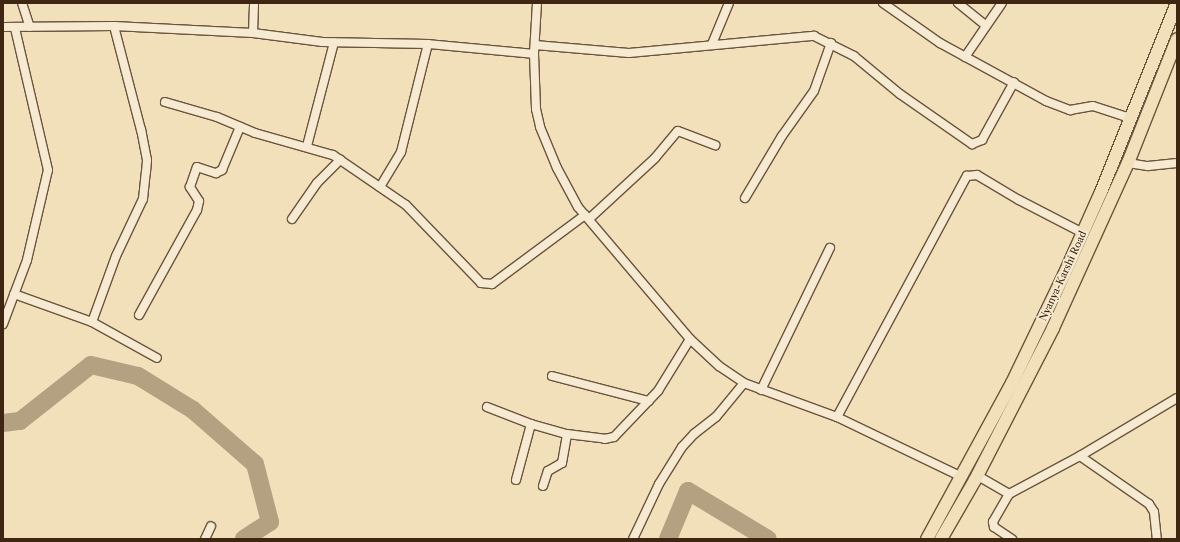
<!DOCTYPE html>
<style>
body{margin:0}
#map{position:relative;width:1180px;height:542px;overflow:hidden;background:#f1e0ba;font-family:"Libre Caslon Text",serif}
div>[style]{position:absolute}
.river>*{height:18px;margin:-9px;padding:0 9px;transform-origin:9px;border-radius:9px;background:#b4a181}
.roads{filter:drop-shadow(1px 0 #6c543c) drop-shadow(-1px 0 #6c543c) drop-shadow(0 1px #6c543c) drop-shadow(0 -1px #6c543c)}
.minor>*{height:8px;margin:-4px;padding:0 4px;transform-origin:4px;border-radius:4px;background:#f6ebd2}
.primary>*{height:12px;margin:-6px;padding:0 6px;transform-origin:6px;border-radius:6px;background:#f1e0ba}
span{translate:-50% -50%;white-space:nowrap;text-align:center;line-height:1.15;-webkit-text-stroke:3.5px #f6ebd2;paint-order:stroke}
.street-label{font-size:10px;color:#3f2612}
.frame{position:absolute;inset:0;border:4px solid #3f2612;pointer-events:none}
</style>
<div id="map">
<div class="river">
<div style="left:3px;top:423px;width:17px;rotate:-7deg"></div>
<div style="left:20px;top:421px;width:90px;rotate:-38.3deg"></div>
<div style="left:91px;top:365px;width:48px;rotate:13.2deg"></div>
<div style="left:138px;top:376px;width:65px;rotate:31.7deg"></div>
<div style="left:193px;top:410px;width:82px;rotate:41.1deg"></div>
<div style="left:255px;top:464px;width:60px;rotate:75.5deg"></div>
<div style="left:270px;top:522px;width:31px;rotate:147deg"></div>
<div style="left:668px;top:539px;width:52px;rotate:-67.4deg"></div>
<div style="left:688px;top:491px;width:93px;rotate:31deg"></div>
</div>
<div class="roads">
<div class="minor">
<div style="left:22px;top:3px;width:25px;rotate:72deg"></div>
<div style="left:537px;top:3px;width:51px;rotate:93.4deg"></div>
<div style="left:534px;top:54px;width:55px;rotate:87.9deg"></div>
<div style="left:536px;top:109px;width:18px;rotate:77deg"></div>
<div style="left:540px;top:127px;width:44px;rotate:67.5deg"></div>
<div style="left:557px;top:168px;width:44px;rotate:61.7deg"></div>
<div style="left:578px;top:207px;width:173px;rotate:49.7deg"></div>
<div style="left:690px;top:339px;width:40px;rotate:43deg"></div>
<div style="left:719px;top:366px;width:30px;rotate:34deg"></div>
<div style="left:744px;top:383px;width:99px;rotate:20.1deg"></div>
<div style="left:837px;top:417px;width:139px;rotate:25.6deg"></div>
<div style="left:883px;top:3px;width:70px;rotate:35.1deg"></div>
<div style="left:940px;top:43px;width:121px;rotate:28.7deg"></div>
<div style="left:1046px;top:101px;width:26px;rotate:21deg"></div>
<div style="left:1070px;top:110px;width:23px;rotate:-10deg"></div>
<div style="left:1093px;top:106px;width:40px;rotate:18deg"></div>
<div style="left:958px;top:3px;width:36px;rotate:39deg"></div>
<div style="left:3px;top:27px;width:111px;rotate:-0.5deg"></div>
<div style="left:114px;top:26px;width:139px;rotate:2.9deg"></div>
<div style="left:253px;top:33px;width:70px;rotate:7.4deg"></div>
<div style="left:322px;top:42px;width:106px;rotate:1.1deg"></div>
<div style="left:428px;top:44px;width:106px;rotate:5.4deg"></div>
<div style="left:253px;top:33px;width:30px;rotate:-88deg"></div>
<div style="left:712px;top:44px;width:44px;rotate:-67.5deg"></div>
<div style="left:535px;top:45px;width:94px;rotate:4.9deg"></div>
<div style="left:629px;top:53px;width:186px;rotate:-5.3deg"></div>
<div style="left:814px;top:36px;width:45px;rotate:26.6deg"></div>
<div style="left:854px;top:56px;width:60px;rotate:39.6deg"></div>
<div style="left:900px;top:94px;width:88px;rotate:34.8deg"></div>
<div style="left:972px;top:144px;width:11px;rotate:-22deg"></div>
<div style="left:982px;top:140px;width:66px;rotate:-61.1deg"></div>
<div style="left:965px;top:57px;width:65px;rotate:-55.6deg"></div>
<div style="left:165px;top:102px;width:54px;rotate:16.1deg"></div>
<div style="left:217px;top:117px;width:41px;rotate:22.8deg"></div>
<div style="left:255px;top:133px;width:81px;rotate:15.8deg"></div>
<div style="left:333px;top:155px;width:88px;rotate:34.4deg"></div>
<div style="left:406px;top:205px;width:108px;rotate:46.1deg"></div>
<div style="left:481px;top:283px;width:11px;rotate:5deg"></div>
<div style="left:492px;top:284px;width:116px;rotate:-36.6deg"></div>
<div style="left:307px;top:146px;width:107px;rotate:-75.4deg"></div>
<div style="left:1128px;top:163px;width:20px;rotate:9deg"></div>
<div style="left:1148px;top:166px;width:29px;rotate:-6deg"></div>
<div style="left:380px;top:187px;width:41px;rotate:-59deg"></div>
<div style="left:401px;top:152px;width:111px;rotate:-76deg"></div>
<div style="left:745px;top:198px;width:72px;rotate:-59.2deg"></div>
<div style="left:782px;top:136px;width:55px;rotate:-54.6deg"></div>
<div style="left:814px;top:91px;width:51px;rotate:-70.5deg"></div>
<div style="left:292px;top:219px;width:44px;rotate:-55.2deg"></div>
<div style="left:317px;top:183px;width:33px;rotate:-45deg"></div>
<div style="left:589px;top:219px;width:90px;rotate:-42.7deg"></div>
<div style="left:655px;top:158px;width:35px;rotate:-50deg"></div>
<div style="left:678px;top:131px;width:40px;rotate:21deg"></div>
<div style="left:14px;top:294px;width:83px;rotate:19.7deg"></div>
<div style="left:92px;top:322px;width:74px;rotate:29deg"></div>
<div style="left:139px;top:315px;width:120px;rotate:-61.1deg"></div>
<div style="left:197px;top:210px;width:9px;rotate:-77deg"></div>
<div style="left:199px;top:201px;width:17px;rotate:-123deg"></div>
<div style="left:190px;top:187px;width:21px;rotate:-71deg"></div>
<div style="left:197px;top:167px;width:20px;rotate:18deg"></div>
<div style="left:216px;top:173px;width:7px;rotate:-27deg"></div>
<div style="left:222px;top:170px;width:47px;rotate:-67.3deg"></div>
<div style="left:92px;top:322px;width:70px;rotate:-70deg"></div>
<div style="left:116px;top:256px;width:63px;rotate:-64.7deg"></div>
<div style="left:143px;top:199px;width:27px;rotate:-84deg"></div>
<div style="left:146px;top:172px;width:12px;rotate:-85deg"></div>
<div style="left:147px;top:160px;width:31px;rotate:-101deg"></div>
<div style="left:141px;top:130px;width:107px;rotate:-104.6deg"></div>
<div style="left:3px;top:324px;width:68px;rotate:-69.4deg"></div>
<div style="left:27px;top:260px;width:92px;rotate:-76.9deg"></div>
<div style="left:48px;top:170px;width:146px;rotate:-103.1deg"></div>
<div style="left:552px;top:376px;width:100px;rotate:14.5deg"></div>
<div style="left:761px;top:390px;width:158px;rotate:-64.1deg"></div>
<div style="left:487px;top:407px;width:47px;rotate:21.1deg"></div>
<div style="left:531px;top:424px;width:37px;rotate:16deg"></div>
<div style="left:567px;top:434px;width:38px;rotate:7deg"></div>
<div style="left:605px;top:439px;width:9px;rotate:-13deg"></div>
<div style="left:614px;top:437px;width:64px;rotate:-46.3deg"></div>
<div style="left:658px;top:391px;width:61px;rotate:-58.4deg"></div>
<div style="left:837px;top:417px;width:274px;rotate:-61.7deg"></div>
<div style="left:967px;top:176px;width:10px;rotate:-6deg"></div>
<div style="left:977px;top:175px;width:49px;rotate:30.8deg"></div>
<div style="left:1019px;top:200px;width:72px;rotate:27.3deg"></div>
<div style="left:1080px;top:456px;width:84px;rotate:34.8deg"></div>
<div style="left:1149px;top:504px;width:9px;rotate:58deg"></div>
<div style="left:1154px;top:512px;width:27px;rotate:84deg"></div>
<div style="left:978px;top:476px;width:36px;rotate:30deg"></div>
<div style="left:1009px;top:494px;width:81px;rotate:-28.2deg"></div>
<div style="left:1080px;top:456px;width:113px;rotate:-30.9deg"></div>
<div style="left:516px;top:480px;width:58px;rotate:-75deg"></div>
<div style="left:543px;top:486px;width:16px;rotate:-72deg"></div>
<div style="left:548px;top:471px;width:16px;rotate:-30deg"></div>
<div style="left:562px;top:463px;width:29px;rotate:-80deg"></div>
<div style="left:1009px;top:494px;width:32px;rotate:120deg"></div>
<div style="left:993px;top:522px;width:5px;rotate:79deg"></div>
<div style="left:994px;top:527px;width:22px;rotate:34deg"></div>
<div style="left:205px;top:539px;width:14px;rotate:-65deg"></div>
<div style="left:633px;top:539px;width:61px;rotate:-64.7deg"></div>
<div style="left:659px;top:484px;width:44px;rotate:-58.1deg"></div>
<div style="left:682px;top:447px;width:18px;rotate:-47deg"></div>
<div style="left:694px;top:434px;width:28px;rotate:-38deg"></div>
<div style="left:716px;top:417px;width:44px;rotate:-50.5deg"></div>
</div>
<div class="primary">
<div style="left:927px;top:539px;width:178px;rotate:-61.4deg"></div>
<div style="left:1012px;top:383px;width:120px;rotate:-64.3deg"></div>
<div style="left:1064px;top:275px;width:91px;rotate:-66deg"></div>
<div style="left:1101px;top:192px;width:204px;rotate:-68.1deg"></div>
<div style="left:941px;top:539px;width:68px;rotate:-60deg"></div>
<div style="left:975px;top:480px;width:171px;rotate:-62.8deg"></div>
<div style="left:1053px;top:328px;width:181px;rotate:-65.6deg"></div>
<div style="left:1128px;top:163px;width:133px;rotate:-68.4deg"></div>
</div>
</div>
<div class="street-label">
<span style="left:1063px;top:276px;rotate:-65deg">Nyanya-Karshi Road</span>
</div>
<div class="frame"></div>
</div>
